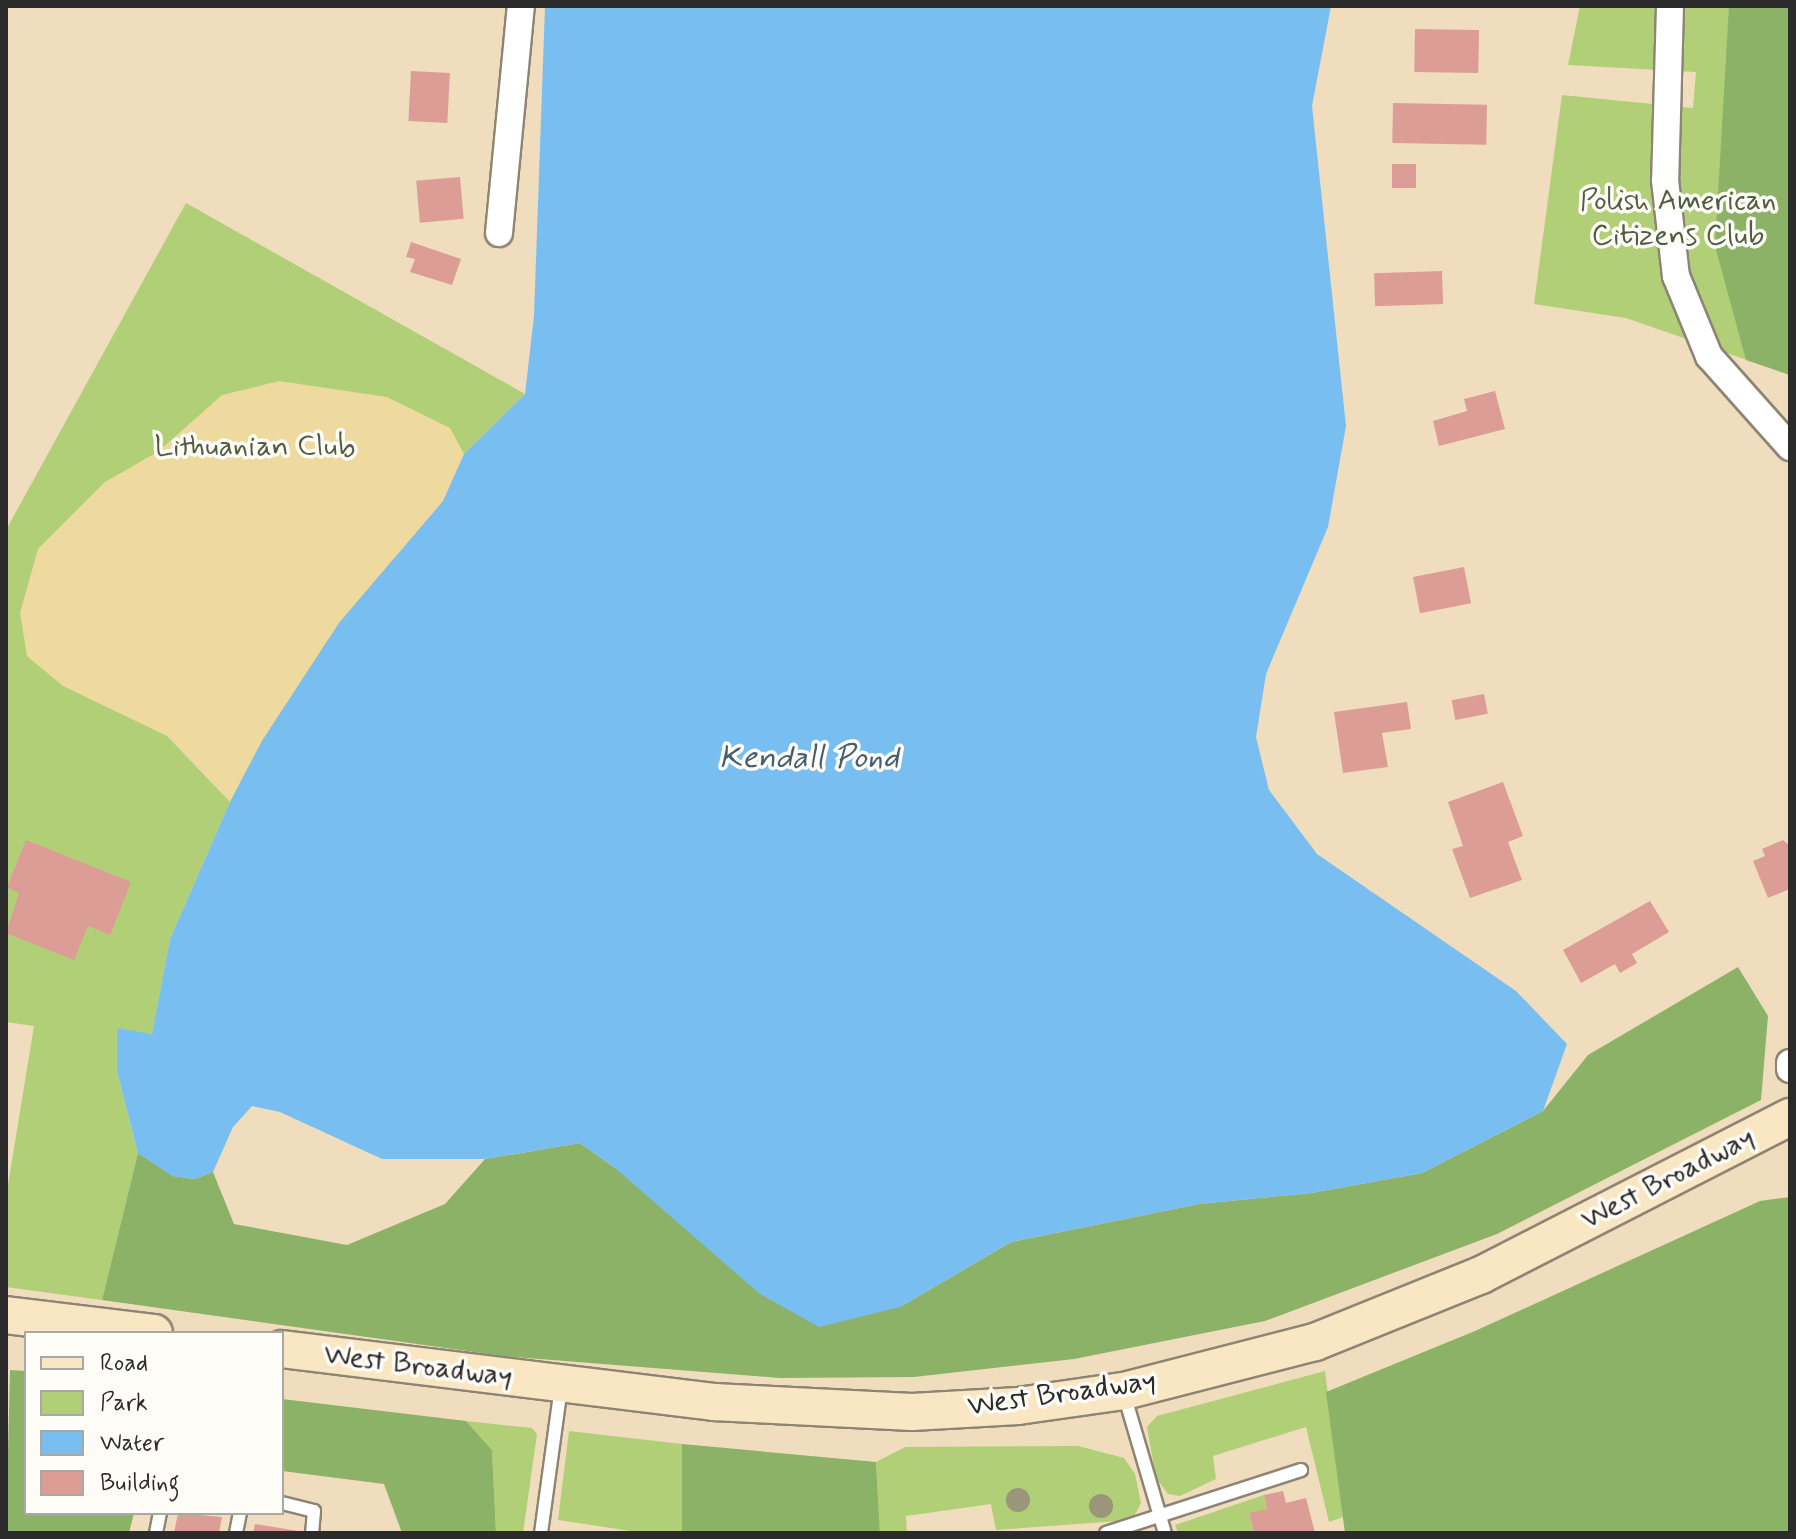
<!DOCTYPE html>
<style>
body{margin:0}
#map{position:relative;width:1796px;height:1539px;overflow:hidden;background:#f0ddbd;font-family:Mynerve,sans-serif}
div>[style]{position:absolute}
.green>*{inset:0;background:#b0cf76}
.forest>*{inset:0;background:#8cb267}
.sand>*{inset:0;background:#eeda9e}
.water>*{inset:0;background:#79bef0}
.building>*{inset:0;background:#dd9d97;transform-origin:0 0}
.roads{filter:drop-shadow(2px 0 #8e8474) drop-shadow(-2px 0 #8e8474) drop-shadow(0 2px #8e8474) drop-shadow(0 -2px #8e8474)}
.service>*{height:12px;margin:-6px;padding:0 6px;transform-origin:6px;border-radius:6px;background:#fff}
.minor>*{height:26px;margin:-13px;padding:0 13px;transform-origin:13px;border-radius:13px;background:#fff}
.secondary>*{height:36px;margin:-18px;padding:0 18px;transform-origin:18px;border-radius:18px;background:#f9e7c3}
.trees>*{width:24px;height:24px;margin:-12px;border-radius:50%;background:#9a9679}
span{translate:-50% -50%;white-space:nowrap;text-align:center;line-height:1.15;-webkit-text-stroke:7px #fdfcf7;paint-order:stroke}
.park-label{font-size:30px;color:#535c42}
.street-label{font-size:30px;color:#2b2b2b}
.water-label{font-size:32px;color:#465e70;font-style:italic}
.frame{position:absolute;inset:0;border:8px solid #2b2b2b;pointer-events:none}
.legend{position:absolute;left:24px;top:1331px;width:260px;height:184px;box-sizing:border-box;background:#fdfcf7;border:2px solid #a9a8a5;margin:0;padding:10px 14px;list-style:none;font-size:24px;color:#2b2b2b}
.legend li{display:flex;align-items:center;gap:16px;height:40px}
.legend b{width:40px;border:2px solid #a9a8a5}
</style>
<div id="map">
<div class="green">
<div style="clip-path:polygon(1580px 6px,1790px 6px,1790px 375px,1626px 318px,1534px 304px,1562px 95px,1693px 108px,1696px 72px,1568px 65px)"></div>
<div style="clip-path:polygon(186px 203px,525px 394px,464px 454px,230px 802px,170px 939px,152px 1035px,117px 1028px,117px 1071px,138px 1153px,102px 1300px,6px 1287px,6px 1197px,34px 1026px,6px 1022px,6px 530px)"></div>
<div style="clip-path:polygon(1325px 1371px,1343px 1517px,1329px 1522px,1306px 1427px,1213px 1456px,1216px 1479px,1180px 1496px,1168px 1494px,1156px 1478px,1147px 1427px,1157px 1416px)"></div>
<div style="clip-path:polygon(466px 1421px,532px 1428px,537px 1434px,523px 1533px,496px 1533px,492px 1450px)"></div>
<div style="clip-path:polygon(569px 1431px,682px 1444px,682px 1533px,644px 1533px,558px 1520px)"></div>
<div style="clip-path:polygon(1078px 1446px,1124px 1458px,1135px 1474px,1141px 1503px,1132px 1520px,996px 1530px,991px 1504px,906px 1516px,907px 1533px,880px 1533px,876px 1462px,905px 1447px)"></div>
<div style="clip-path:polygon(1264px 1495px,1267px 1509px,1249px 1514px,1254px 1533px,1178px 1533px,1175px 1525px)"></div>
</div>
<div class="forest">
<div style="clip-path:polygon(1729px 6px,1790px 6px,1790px 375px,1746px 360px,1715px 246px)"></div>
<div style="clip-path:polygon(1738px 967px,1768px 1016px,1761px 1100px,1497px 1234px,1265px 1321px,1074px 1359px,914px 1377px,780px 1378px,503px 1356px,102px 1300px,138px 1153px,173px 1176px,195px 1179px,213px 1172px,234px 1224px,347px 1245px,445px 1204px,485px 1159px,580px 1143px,615px 1168px,900px 1307px,1011px 1242px,1199px 1204px,1311px 1193px,1422px 1173px,1543px 1111px,1588px 1055px)"></div>
<div style="clip-path:polygon(1790px 1197px,1790px 1533px,1345px 1533px,1326px 1392px,1475px 1331px,1760px 1201px)"></div>
<div style="clip-path:polygon(10px 1370px,26px 1371px,26px 1513px,134px 1513px,129px 1533px,6px 1533px)"></div>
<div style="clip-path:polygon(282px 1399px,466px 1421px,492px 1450px,496px 1533px,402px 1533px,384px 1484px,282px 1471px)"></div>
<div style="clip-path:polygon(682px 1444px,876px 1462px,880px 1533px,682px 1533px)"></div>
</div>
<div class="sand">
<div style="clip-path:polygon(279px 381px,387px 397px,450px 428px,464px 454px,443px 501px,339px 623px,262px 741px,230px 802px,167px 736px,63px 686px,27px 656px,20px 613px,38px 549px,105px 482px,159px 451px,222px 395px)"></div>
</div>
<div class="water">
<div style="clip-path:polygon(545px 6px,1331px 6px,1312px 106px,1346px 426px,1328px 527px,1266px 674px,1256px 737px,1269px 790px,1317px 854px,1516px 991px,1567px 1044px,1543px 1111px,1422px 1173px,1311px 1193px,1199px 1204px,1011px 1242px,900px 1307px,819px 1327px,760px 1294px,615px 1168px,580px 1143px,485px 1159px,382px 1159px,280px 1112px,252px 1106px,233px 1127px,213px 1172px,195px 1179px,172px 1176px,138px 1153px,117px 1071px,117px 1028px,152px 1034px,170px 939px,230px 802px,262px 741px,339px 623px,443px 501px,464px 454px,525px 394px,534px 316px)"></div>
</div>
<div class="building">
<div style="left:1415px;top:29px;width:64px;height:43px;rotate:1deg"></div>
<div style="left:411px;top:71px;width:39px;height:50px;rotate:3deg"></div>
<div style="left:1393px;top:103px;width:94px;height:40px;rotate:1deg"></div>
<div style="left:1392px;top:164px;width:24px;height:24px"></div>
<div style="left:460px;top:177px;width:42px;height:44px;rotate:85deg"></div>
<div style="clip-path:polygon(411px 242px,461px 259px,452px 285px,410px 272px,415px 259px,406px 257px)"></div>
<div style="left:1442px;top:271px;width:33px;height:68px;rotate:88deg"></div>
<div style="clip-path:polygon(1495px 391px,1505px 429px,1439px 446px,1433px 421px,1467px 411px,1464px 399px)"></div>
<div style="left:1464px;top:567px;width:37px;height:52px;rotate:79deg"></div>
<div style="left:1484px;top:694px;width:20px;height:33px;rotate:79deg"></div>
<div style="clip-path:polygon(1407px 702px,1411px 729px,1382px 733px,1388px 767px,1343px 773px,1334px 712px)"></div>
<div style="clip-path:polygon(1503px 782px,1523px 836px,1508px 842px,1522px 880px,1470px 898px,1452px 849px,1463px 846px,1448px 802px)"></div>
<div style="clip-path:polygon(26px 840px,131px 882px,110px 935px,88px 926px,74px 960px,6px 933px,19px 893px,7px 887px)"></div>
<div style="clip-path:polygon(1783px 840px,1790px 846px,1790px 889px,1768px 898px,1753px 861px,1765px 856px,1762px 849px)"></div>
<div style="clip-path:polygon(1650px 901px,1669px 932px,1632px 954px,1637px 963px,1620px 973px,1615px 964px,1581px 983px,1563px 950px)"></div>
<div style="clip-path:polygon(1283px 1491px,1286px 1503px,1306px 1498px,1315px 1533px,1254px 1533px,1249px 1513px,1267px 1509px,1264px 1495px)"></div>
<div style="clip-path:polygon(178px 1513px,222px 1517px,219px 1533px,174px 1533px)"></div>
<div style="clip-path:polygon(255px 1524px,299px 1531px,299px 1533px,253px 1533px)"></div>
</div>
<div class="roads">
<div class="service">
<div style="left:1124px;top:1394px;width:145px;rotate:73.6deg"></div>
<div style="left:282px;top:1503px;width:33px;rotate:14deg"></div>
<div style="left:314px;top:1511px;width:22px;rotate:95deg"></div>
<div style="left:156px;top:1533px;width:20px;rotate:-79deg"></div>
<div style="left:236px;top:1533px;width:20px;rotate:-79deg"></div>
<div style="left:541px;top:1533px;width:147px;rotate:-82.2deg"></div>
<div style="left:1106px;top:1533px;width:205px;rotate:-17.9deg"></div>
</div>
<div class="minor">
<div style="left:1670px;top:6px;width:174px;rotate:91.6deg"></div>
<div style="left:1665px;top:180px;width:97px;rotate:83.5deg"></div>
<div style="left:1676px;top:276px;width:87px;rotate:67.6deg"></div>
<div style="left:1709px;top:356px;width:122px;rotate:48.3deg"></div>
<div style="left:499px;top:233px;width:228px;rotate:-84.5deg"></div>
<div style="left:1790px;top:1063px;width:6px;rotate:90deg"></div>
</div>
<div class="secondary">
<div style="left:6px;top:1315px;width:149px;rotate:6.9deg"></div>
<div style="left:282px;top:1349px;width:435px;rotate:7deg"></div>
<div style="left:714px;top:1402px;width:198px;rotate:2.9deg"></div>
<div style="left:912px;top:1412px;width:106px;rotate:-3.2deg"></div>
<div style="left:1018px;top:1406px;width:107px;rotate:-8.1deg"></div>
<div style="left:1124px;top:1391px;width:197px;rotate:-14.4deg"></div>
<div style="left:1315px;top:1342px;width:179px;rotate:-22deg"></div>
<div style="left:1481px;top:1275px;width:347px;rotate:-27.1deg"></div>
</div>
</div>
<div class="trees">
<div style="left:1018px;top:1500px"></div>
<div style="left:1101px;top:1506px"></div>
</div>
<div class="park-label">
<span style="left:1678px;top:218px">Polish American<br>Citizens Club</span>
<span style="left:255px;top:447px">Lithuanian Club</span>
</div>
<div class="street-label">
<span style="left:1668px;top:1179px;rotate:-27deg">West Broadway</span>
<span style="left:418px;top:1366px;rotate:7deg">West Broadway</span>
<span style="left:1062px;top:1394px;rotate:-8deg">West Broadway</span>
</div>
<div class="water-label">
<span style="left:809px;top:758px">Kendall Pond</span>
</div>
<div class="frame"></div>
<ul class="legend">
<li><b style="height:10px;background:#f9e7c3"></b>Road</li>
<li><b style="height:22px;background:#b0cf76"></b>Park</li>
<li><b style="height:22px;background:#79bef0"></b>Water</li>
<li><b style="height:22px;background:#dd9d97"></b>Building</li>
</ul>
</div>
